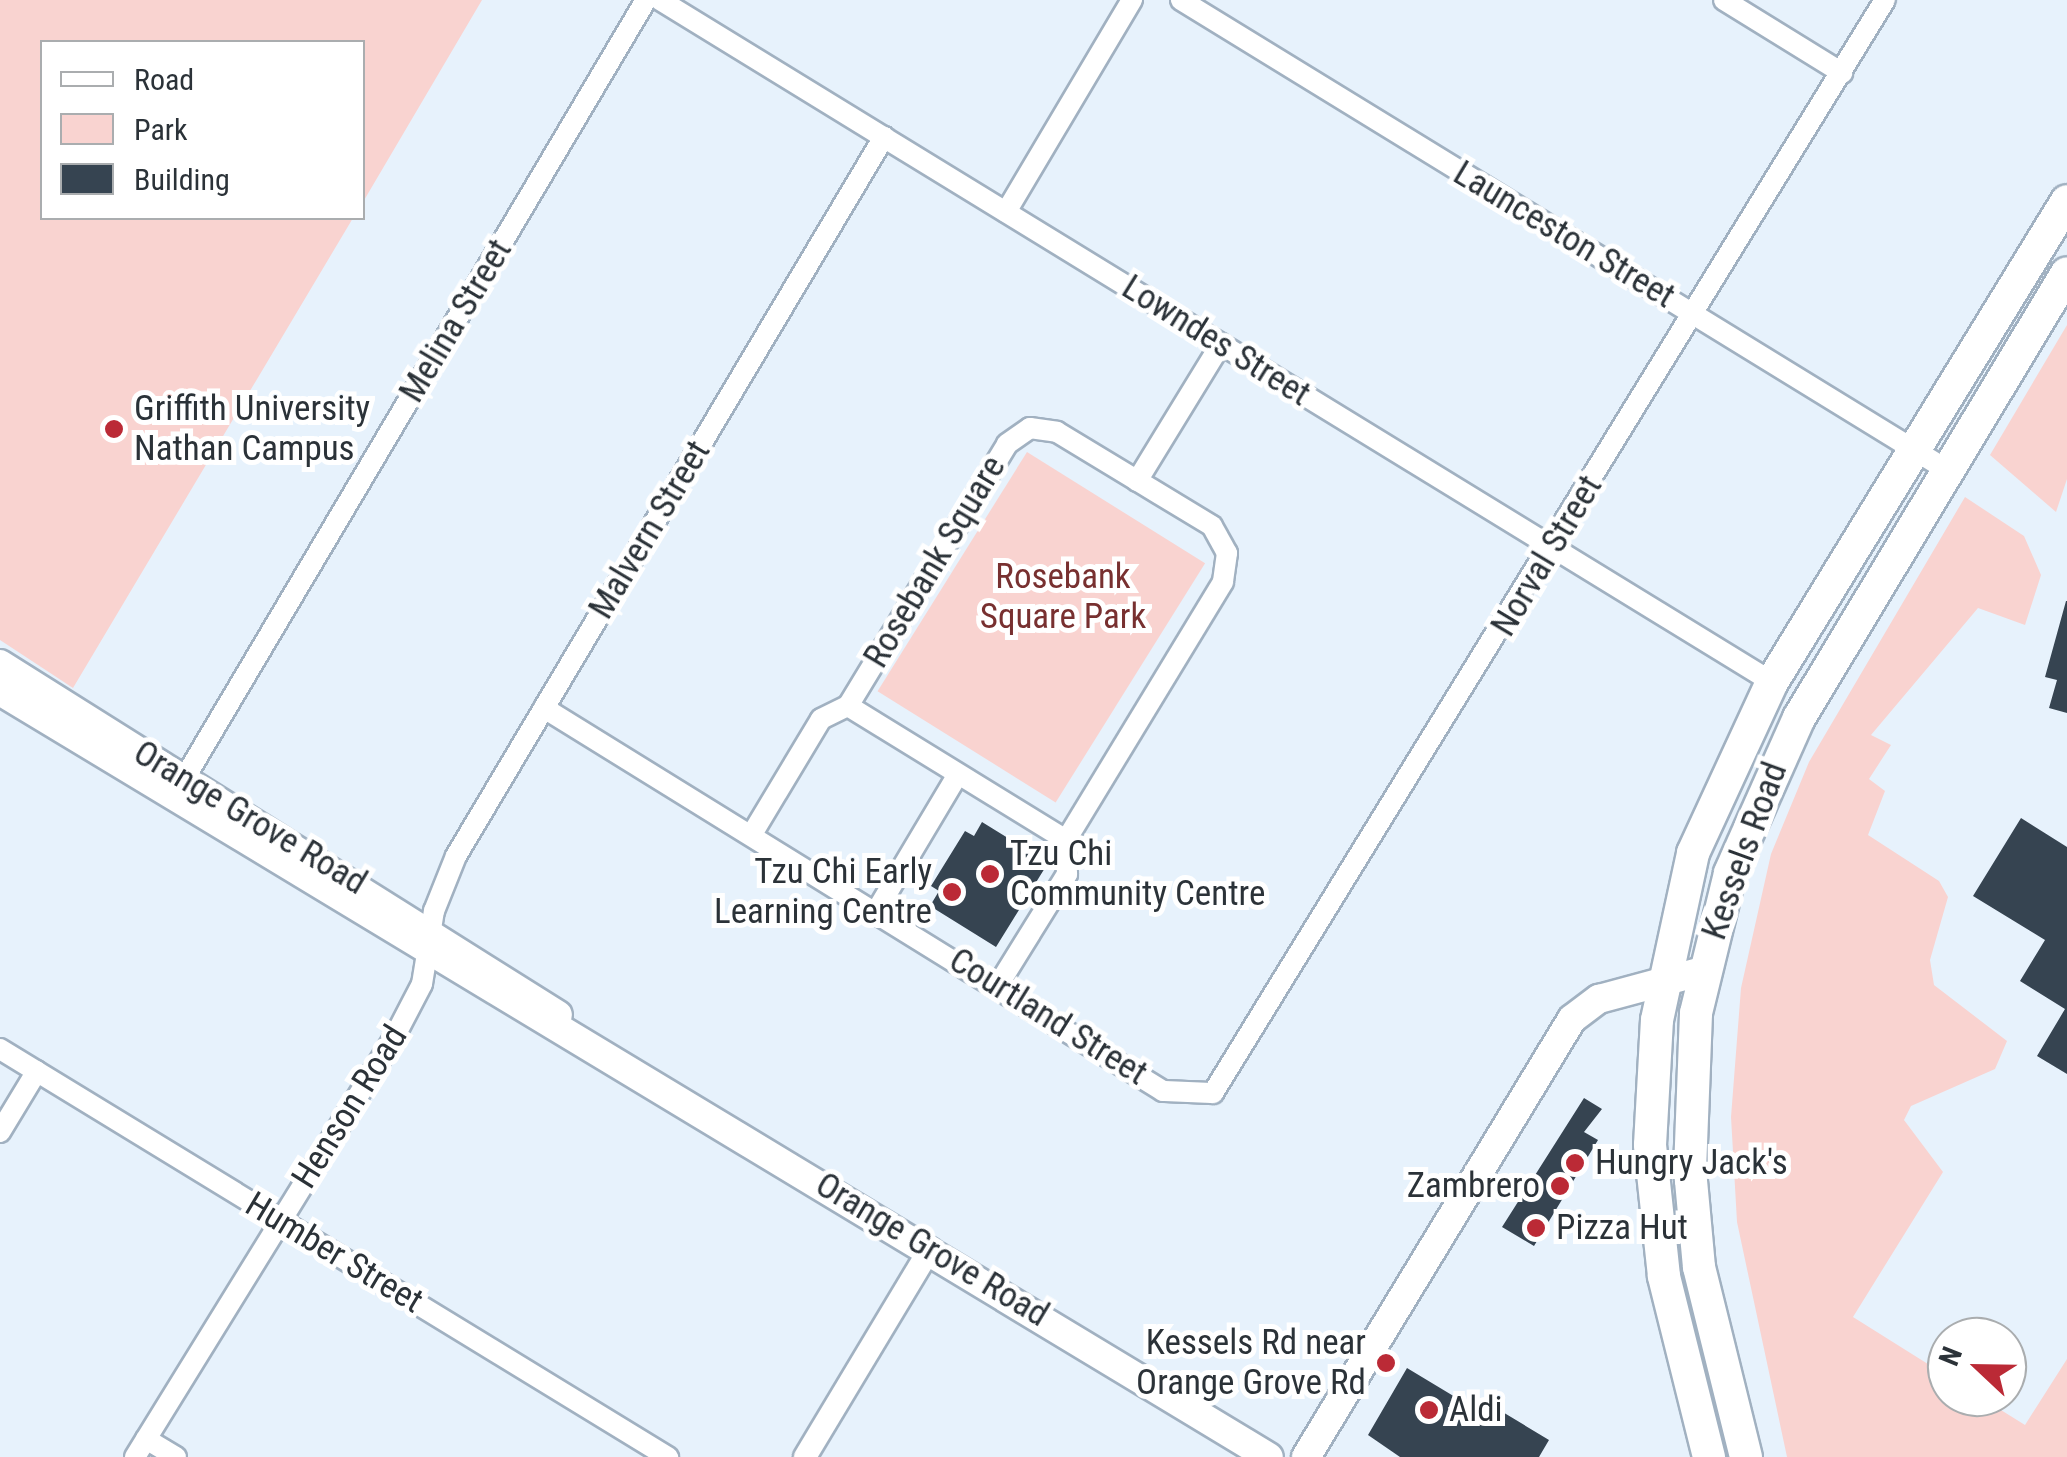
<!DOCTYPE html>
<style>
body{margin:0}
#map{position:relative;width:2067px;height:1457px;overflow:hidden;background:#e7f2fc;font-family:"Roboto Condensed",sans-serif}
div>[style]{position:absolute}
.green>*{inset:0;background:#f9d3d0;transform-origin:0 0}
.building>*{inset:0;background:#364451}
.roads{filter:drop-shadow(2px 0 #a1b1c1) drop-shadow(-2px 0 #a1b1c1) drop-shadow(0 2px #a1b1c1) drop-shadow(0 -2px #a1b1c1)}
.minor>*{height:20px;margin:-10px;padding:0 10px;transform-origin:10px;border-radius:10px;background:#fff}
.tertiary>*{height:22px;margin:-11px;padding:0 11px;transform-origin:11px;border-radius:11px;background:#fff}
.secondary>*{height:28px;margin:-14px;padding:0 14px;transform-origin:14px;border-radius:14px;background:#fff}
.trunk>*{height:32px;margin:-16px;padding:0 16px;transform-origin:16px;border-radius:16px;background:#fff}
.dots>*{width:28px;height:28px;translate:-50% -50%;box-sizing:border-box;border:5px solid #fff;border-radius:50%}
span{translate:-50% -50%;white-space:nowrap;text-align:center;line-height:1.15;-webkit-text-stroke:10px #fff;paint-order:stroke}
.street-label{font-size:35px;color:#2b3238}
.poi-label{font-size:35px;color:#2b3238}
.left{translate:0 -50%;text-align:left}
.right{translate:-100% -50%;text-align:right}
.park-label{font-size:35px;color:#783030}
.legend{position:absolute;left:40px;top:40px;width:325px;height:180px;box-sizing:border-box;background:#fff;border:2px solid #aaadaf;margin:0;padding:12px 18px;list-style:none;font-size:30px;color:#2b3238}
.legend li{display:flex;align-items:center;gap:20px;height:50px}
.legend b{width:50px;border:2px solid #aaadaf}
.north{position:absolute;left:1927px;top:1317px;width:100px;height:100px;box-sizing:border-box;background:#fff;border:2px solid #aaadaf;border-radius:50%;rotate:292deg;font-size:28px;font-weight:700;line-height:40px;text-align:center;color:#2b3238}
.north::after{content:'';display:block;margin:auto;width:35px;height:45px;background:#bb2a36;clip-path:polygon(50% 0,100% 100%,50% 72%,0 100%)}
</style>
<div id="map">
<div class="green">
<div style="clip-path:polygon(0 0,482px 0,363px 202px,362px 42px,42px 42px,42px 218px,353px 218px,73px 688px,0 640px)"></div>
<div style="clip-path:polygon(2067px 325px,2067px 479px,2056px 512px,1990px 455px)"></div>
<div style="left:1027px;top:452px;width:210px;height:282px;rotate:32deg"></div>
<div style="clip-path:polygon(1965px 497px,2024px 536px,2041px 575px,2025px 625px,1978px 608px,1871px 735px,1891px 745px,1869px 779px,1885px 791px,1868px 835px,1939px 881px,1948px 897px,1930px 960px,1934px 985px,2007px 1041px,1995px 1069px,1911px 1106px,1904px 1120px,1943px 1172px,1853px 1317px,1947px 1376px,1947px 1397px,1980px 1397px,2025px 1425px,2067px 1359px,2067px 1457px,1787px 1457px,1737px 1222px,1731px 1117px,1741px 988px,1771px 854px,1809px 762px)"></div>
</div>
<div class="building">
<div style="clip-path:polygon(2066px 601px,2067px 601px,2067px 713px,2049px 708px,2057px 680px,2045px 677px)"></div>
<div style="clip-path:polygon(2021px 818px,2067px 847px,2067px 1074px,2037px 1056px,2065px 1009px,2020px 981px,2045px 940px,1973px 896px)"></div>
<div style="clip-path:polygon(982px 822px,1048px 863px,996px 947px,930px 906px,939px 891px,931px 886px,965px 831px,974px 836px)"></div>
<div style="clip-path:polygon(1584px 1098px,1602px 1109px,1584px 1132px,1598px 1140px,1534px 1246px,1502px 1227px)"></div>
<div style="clip-path:polygon(1407px 1368px,1485px 1415px,1491px 1405px,1549px 1440px,1539px 1457px,1400px 1457px,1368px 1435px)"></div>
</div>
<div class="roads">
<div class="minor">
<div style="left:660px;top:0;width:1304px;rotate:31.52deg"></div>
<div style="left:1181px;top:0;width:899px;rotate:31.53deg"></div>
<div style="left:1724px;top:0;width:139px;rotate:31.7deg"></div>
<div style="left:1006px;top:212px;width:247px;rotate:-59.3deg"></div>
<div style="left:1030px;top:428px;width:27px;rotate:8deg"></div>
<div style="left:1057px;top:432px;width:181px;rotate:31.2deg"></div>
<div style="left:1212px;top:526px;width:31px;rotate:61deg"></div>
<div style="left:1227px;top:553px;width:29px;rotate:98deg"></div>
<div style="left:1223px;top:582px;width:302px;rotate:121.3deg"></div>
<div style="left:1066px;top:840px;width:256px;rotate:-148.4deg"></div>
<div style="left:848px;top:706px;width:306px;rotate:-58.7deg"></div>
<div style="left:1007px;top:444px;width:28px;rotate:-35deg"></div>
<div style="left:1137px;top:481px;width:161px;rotate:-58.5deg"></div>
<div style="left:544px;top:708px;width:728px;rotate:31.75deg"></div>
<div style="left:1163px;top:1091px;width:50px;rotate:2.3deg"></div>
<div style="left:1213px;top:1093px;width:1283px;rotate:-58.42deg"></div>
<div style="left:177px;top:791px;width:920px;rotate:-59.34deg"></div>
<div style="left:752px;top:834px;width:134px;rotate:-59deg"></div>
<div style="left:821px;top:719px;width:30px;rotate:-26deg"></div>
<div style="left:877px;top:910px;width:156px;rotate:-59.2deg"></div>
<div style="left:997px;top:987px;width:133px;rotate:-58.2deg"></div>
<div style="left:1067px;top:874px;width:34px;rotate:-92deg"></div>
<div style="left:0;top:1049px;width:783px;rotate:31.42deg"></div>
<div style="left:0;top:1132px;width:71px;rotate:-58.8deg"></div>
<div style="left:146px;top:1439px;width:35px;rotate:31deg"></div>
<div style="left:135px;top:1457px;width:499px;rotate:-58.3deg"></div>
<div style="left:397px;top:1032px;width:54px;rotate:-62.5deg"></div>
<div style="left:422px;top:984px;width:74px;rotate:-80.7deg"></div>
<div style="left:434px;top:911px;width:59px;rotate:-68.2deg"></div>
<div style="left:456px;top:856px;width:837px;rotate:-59.24deg"></div>
</div>
<div class="tertiary">
<div style="left:805px;top:1457px;width:243px;rotate:-59deg"></div>
</div>
<div class="secondary">
<div style="left:0;top:664px;width:659px;rotate:32.17deg"></div>
<div style="left:0;top:691px;width:1482px;rotate:31.12deg"></div>
<div style="left:1306px;top:1457px;width:512px;rotate:-58.73deg"></div>
<div style="left:1572px;top:1019px;width:34px;rotate:-37deg"></div>
<div style="left:1599px;top:999px;width:108px;rotate:-15.1deg"></div>
</div>
<div class="trunk">
<div style="left:1709px;top:1457px;width:187px;rotate:-104deg"></div>
<div style="left:1664px;top:1276px;width:132px;rotate:-96.1deg"></div>
<div style="left:1650px;top:1145px;width:125px;rotate:-86.8deg"></div>
<div style="left:1657px;top:1020px;width:171px;rotate:-77.8deg"></div>
<div style="left:1693px;top:853px;width:188px;rotate:-65.2deg"></div>
<div style="left:1772px;top:682px;width:564px;rotate:-58.48deg"></div>
<div style="left:1746px;top:1457px;width:196px;rotate:-103.9deg"></div>
<div style="left:1699px;top:1267px;width:97px;rotate:-95.3deg"></div>
<div style="left:1690px;top:1170px;width:157px;rotate:-87.8deg"></div>
<div style="left:1696px;top:1013px;width:144px;rotate:-76.3deg"></div>
<div style="left:1730px;top:873px;width:170px;rotate:-66deg"></div>
<div style="left:1799px;top:718px;width:519px;rotate:-58.94deg"></div>
</div>
</div>
<div class="dots">
<div style="left:114px;top:429px;background:#bb2a36"></div>
<div style="left:990px;top:874px;background:#bb2a36"></div>
<div style="left:952px;top:892px;background:#bb2a36"></div>
<div style="left:1575px;top:1163px;background:#bb2a36"></div>
<div style="left:1560px;top:1186px;background:#bb2a36"></div>
<div style="left:1536px;top:1228px;background:#bb2a36"></div>
<div style="left:1386px;top:1363px;background:#bb2a36"></div>
<div style="left:1429px;top:1410px;background:#bb2a36"></div>
</div>
<div class="street-label">
<span style="left:1564px;top:235px;rotate:31deg">Launceston Street</span>
<span style="left:456px;top:321px;rotate:-59deg">Melina Street</span>
<span style="left:1216px;top:341px;rotate:32deg">Lowndes Street</span>
<span style="left:650px;top:530px;rotate:-59deg">Malvern Street</span>
<span style="left:1547px;top:556px;rotate:-59deg">Norval Street</span>
<span style="left:935px;top:562px;rotate:-59deg">Rosebank Square</span>
<span style="left:250px;top:818px;rotate:31deg">Orange Grove Road</span>
<span style="left:1745px;top:851px;rotate:-70deg">Kessels Road</span>
<span style="left:1048px;top:1017px;rotate:32deg">Courtland Street</span>
<span style="left:350px;top:1107px;rotate:-58deg">Henson Road</span>
<span style="left:932px;top:1250px;rotate:31deg">Orange Grove Road</span>
<span style="left:334px;top:1253px;rotate:31deg">Humber Street</span>
</div>
<div class="poi-label">
<span class="left" style="left:134px;top:429px">Griffith University<br>Nathan Campus</span>
<span class="left" style="left:1010px;top:874px">Tzu Chi<br>Community Centre</span>
<span class="right" style="left:932px;top:892px">Tzu Chi Early<br>Learning Centre</span>
<span class="left" style="left:1595px;top:1163px">Hungry Jack's</span>
<span class="right" style="left:1540px;top:1186px">Zambrero</span>
<span class="left" style="left:1556px;top:1228px">Pizza Hut</span>
<span class="right" style="left:1366px;top:1363px">Kessels Rd near<br>Orange Grove Rd</span>
<span class="left" style="left:1449px;top:1410px">Aldi</span>
</div>
<div class="park-label">
<span style="left:1063px;top:597px">Rosebank<br>Square Park</span>
</div>
<ul class="legend">
<li><b style="height:12px;background:#fff"></b>Road</li>
<li><b style="height:28px;background:#f9d3d0"></b>Park</li>
<li><b style="height:28px;background:#364451"></b>Building</li>
</ul>
<div class="north">N</div>
</div>
